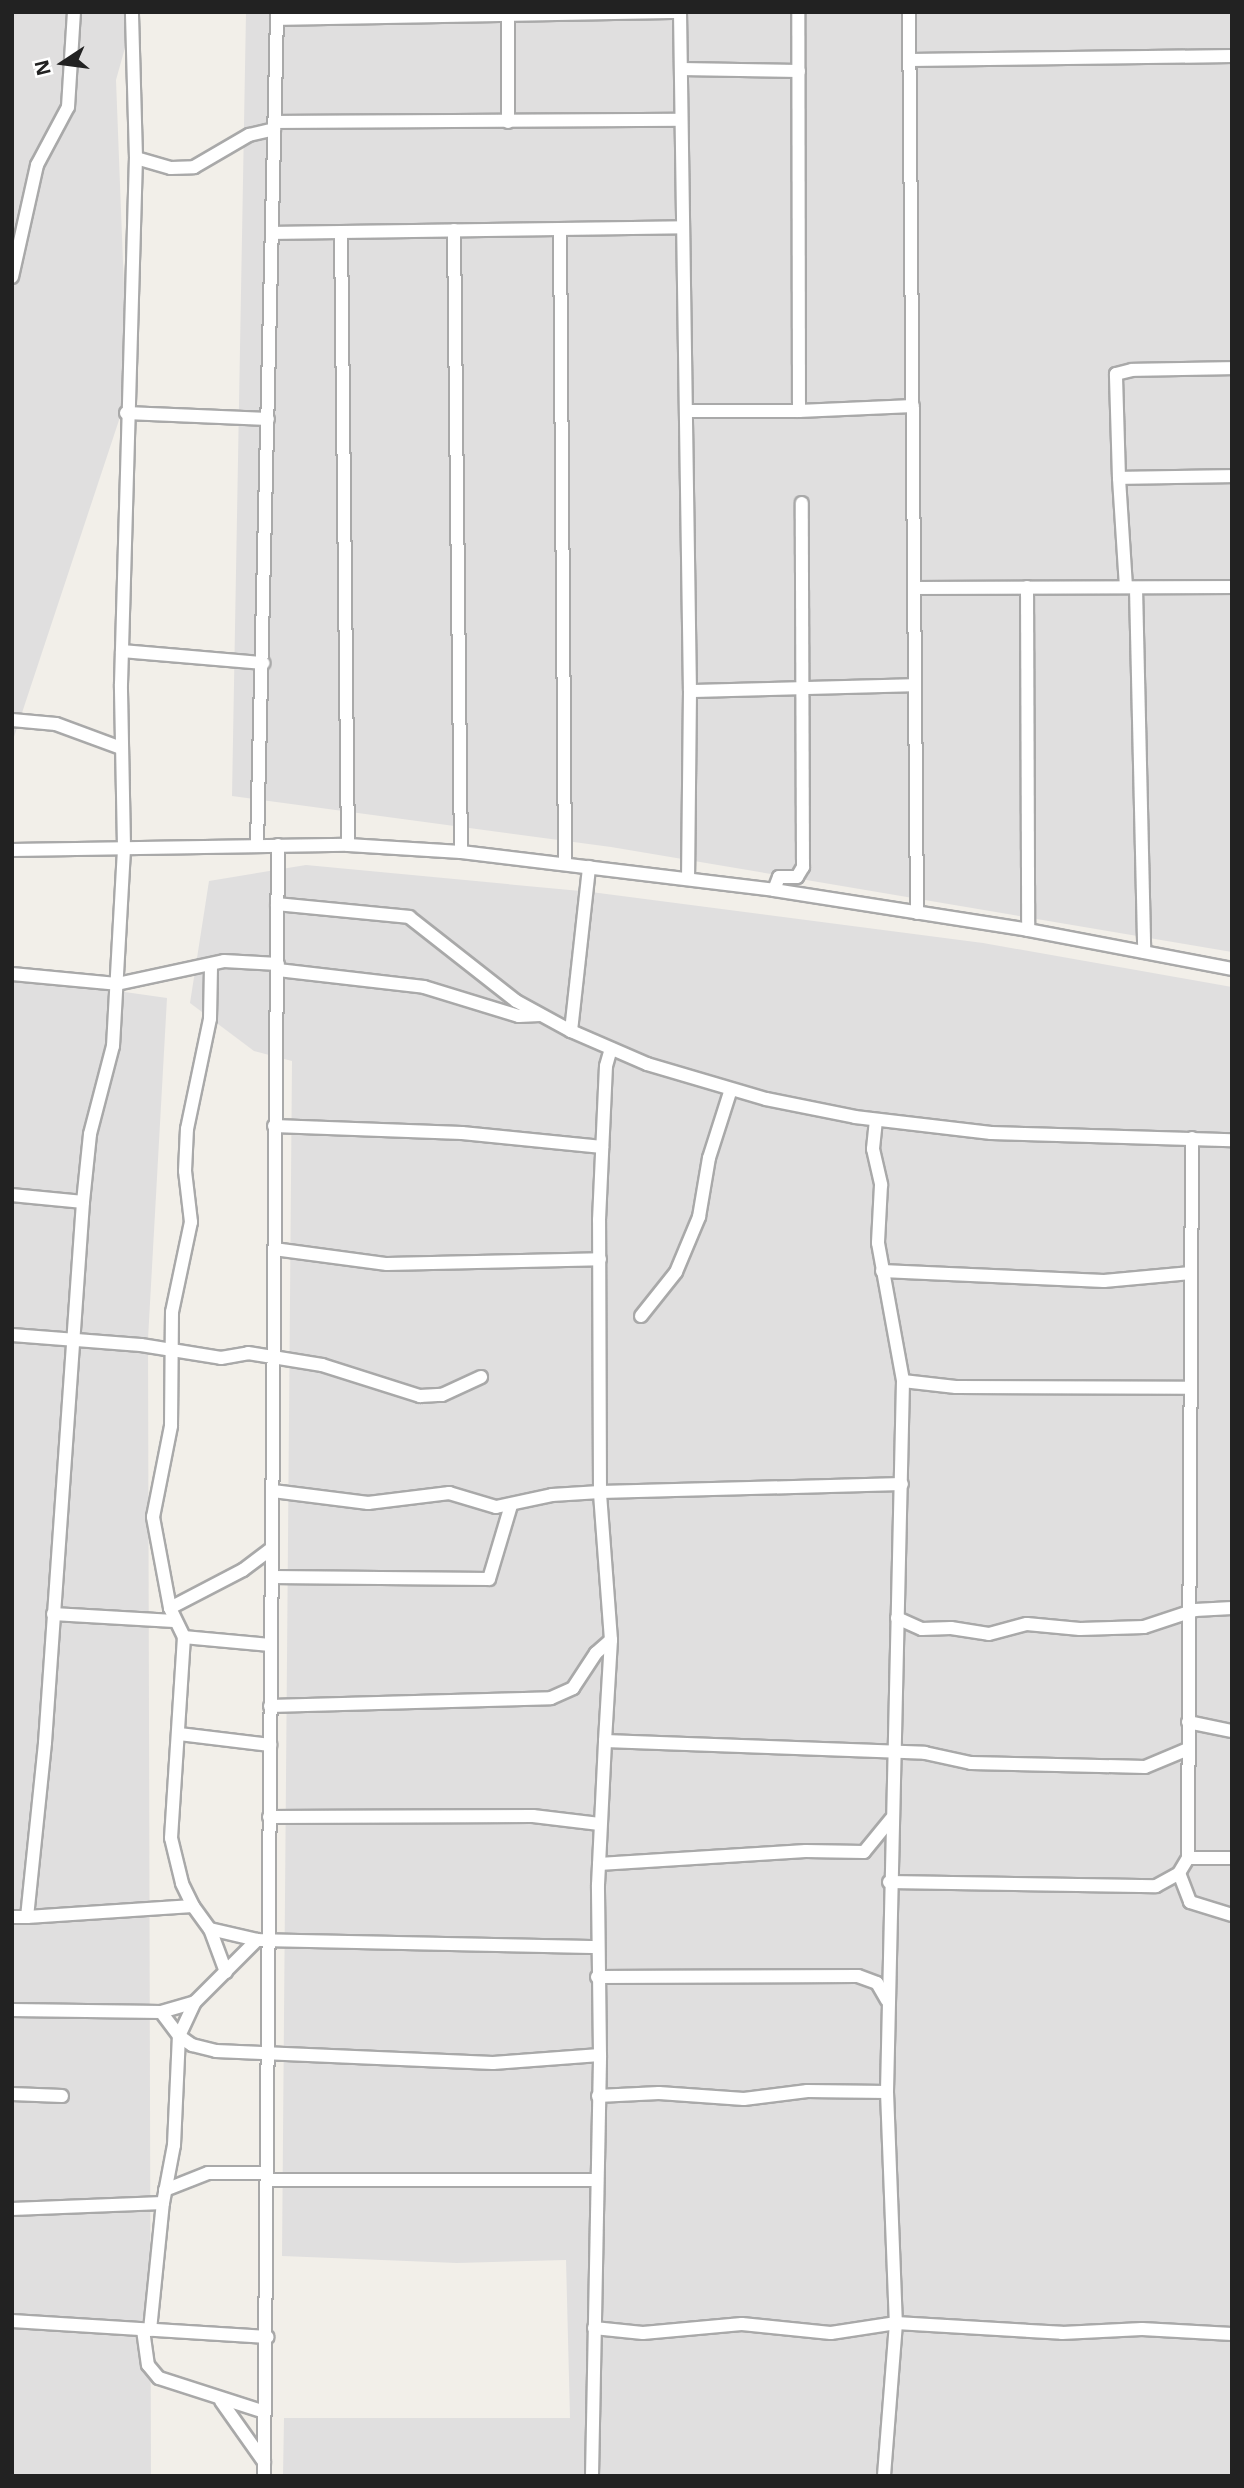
<!DOCTYPE html>
<style>
body{margin:0}
#map{position:relative;width:1244px;height:2488px;overflow:hidden;background:#f2efe9;font-family:"Noto Sans",sans-serif}
div>[style]{position:absolute}
.residential>*{inset:0;background:#e0dfdf}
.roads{filter:drop-shadow(2px 0 #a9a9a9) drop-shadow(-2px 0 #a9a9a9) drop-shadow(0 2px #a9a9a9) drop-shadow(0 -2px #a9a9a9)}
.minor>*{height:12px;margin:-6px;padding:0 6px;transform-origin:6px;border-radius:6px;background:#fff}
span{translate:-50% -50%;white-space:nowrap;text-align:center;line-height:1.15;-webkit-text-stroke:5px #fff;paint-order:stroke}
.frame{position:absolute;inset:0;border:14px solid #222;pointer-events:none}
.north{position:absolute;left:28px;top:28px;width:70px;height:70px;-webkit-text-stroke:5px #fff;paint-order:stroke;rotate:257deg;font-size:19px;font-weight:700;line-height:28px;text-align:center;color:#222}
.north::after{content:'';display:block;margin:auto;width:24px;height:32px;background:#222;clip-path:polygon(50% 0,100% 100%,50% 72%,0 100%)}
</style>
<div id="map">
<div class="residential">
<div style="clip-path:polygon(12px 12px,135px 12px,116px 80px,128px 393px,12px 743px)"></div>
<div style="clip-path:polygon(246px 12px,1232px 12px,1232px 952px,611px 847px,232px 796px)"></div>
<div style="clip-path:polygon(306px 865px,591px 892px,983px 943px,1232px 987px,1232px 2476px,283px 2476px,284px 2418px,570px 2418px,566px 2260px,457px 2263px,282px 2256px,292px 1061px,254px 1051px,190px 1003px,209px 881px)"></div>
<div style="clip-path:polygon(12px 976px,167px 998px,148px 1339px,151px 2476px,12px 2476px)"></div>
</div>
<div class="roads">
<div class="minor">
<div style="left:680px;top:12px;width:679px;rotate:89.16deg"></div>
<div style="left:690px;top:691px;width:187px;rotate:90.6deg"></div>
<div style="left:909px;top:12px;width:901px;rotate:89.49deg"></div>
<div style="left:508px;top:15px;width:107px;rotate:90deg"></div>
<div style="left:277px;top:19px;width:403px;rotate:-1deg"></div>
<div style="left:909px;top:60px;width:323px;rotate:-0.7deg"></div>
<div style="left:681px;top:69px;width:118px;rotate:1deg"></div>
<div style="left:274px;top:122px;width:405px;rotate:-0.3deg"></div>
<div style="left:136px;top:158px;width:36px;rotate:16deg"></div>
<div style="left:171px;top:168px;width:23px;rotate:-2deg"></div>
<div style="left:194px;top:167px;width:64px;rotate:-30.2deg"></div>
<div style="left:249px;top:135px;width:26px;rotate:-13deg"></div>
<div style="left:560px;top:229px;width:635px;rotate:89.55deg"></div>
<div style="left:454px;top:230px;width:622px;rotate:89.36deg"></div>
<div style="left:341px;top:232px;width:613px;rotate:89.35deg"></div>
<div style="left:274px;top:233px;width:406px;rotate:-0.8deg"></div>
<div style="left:12px;top:277px;width:115px;rotate:-77.4deg"></div>
<div style="left:37px;top:165px;width:66px;rotate:-61.9deg"></div>
<div style="left:68px;top:107px;width:95px;rotate:-86.4deg"></div>
<div style="left:686px;top:411px;width:113px"></div>
<div style="left:799px;top:411px;width:399px;rotate:-90.1deg"></div>
<div style="left:799px;top:411px;width:114px;rotate:-2.5deg"></div>
<div style="left:126px;top:413px;width:142px;rotate:2.4deg"></div>
<div style="left:1119px;top:478px;width:104px;rotate:-91.7deg"></div>
<div style="left:1116px;top:374px;width:16px;rotate:-14deg"></div>
<div style="left:1132px;top:370px;width:100px;rotate:-1.1deg"></div>
<div style="left:1027px;top:587px;width:343px;rotate:89.8deg"></div>
<div style="left:1126px;top:587px;width:109px;rotate:-93.7deg"></div>
<div style="left:1119px;top:478px;width:113px;rotate:-1deg"></div>
<div style="left:917px;top:588px;width:315px;rotate:-0.2deg"></div>
<div style="left:1136px;top:588px;width:364px;rotate:88.7deg"></div>
<div style="left:122px;top:651px;width:142px;rotate:4.9deg"></div>
<div style="left:690px;top:691px;width:225px;rotate:-1.5deg"></div>
<div style="left:12px;top:720px;width:44px;rotate:5.2deg"></div>
<div style="left:56px;top:724px;width:69px;rotate:20.3deg"></div>
<div style="left:257px;top:845px;width:833px;rotate:-88.62deg"></div>
<div style="left:12px;top:850px;width:336px;rotate:-0.9deg"></div>
<div style="left:348px;top:845px;width:113px;rotate:3.5deg"></div>
<div style="left:461px;top:852px;width:315px;rotate:6.9deg"></div>
<div style="left:774px;top:890px;width:257px;rotate:8.9deg"></div>
<div style="left:1028px;top:930px;width:208px;rotate:10.8deg"></div>
<div style="left:774px;top:890px;width:14px;rotate:-69deg"></div>
<div style="left:779px;top:877px;width:18px"></div>
<div style="left:797px;top:877px;width:12px;rotate:-59deg"></div>
<div style="left:803px;top:867px;width:364px;rotate:-90.2deg"></div>
<div style="left:277px;top:904px;width:133px;rotate:5.6deg"></div>
<div style="left:409px;top:917px;width:136px;rotate:38.1deg"></div>
<div style="left:516px;top:1001px;width:63px;rotate:28.6deg"></div>
<div style="left:571px;top:1031px;width:83px;rotate:23.5deg"></div>
<div style="left:647px;top:1064px;width:124px;rotate:16.4deg"></div>
<div style="left:766px;top:1099px;width:91px;rotate:11.4deg"></div>
<div style="left:855px;top:1117px;width:137px;rotate:6.7deg"></div>
<div style="left:991px;top:1133px;width:241px;rotate:1.7deg"></div>
<div style="left:278px;top:970px;width:147px;rotate:6.6deg"></div>
<div style="left:424px;top:987px;width:99px;rotate:17deg"></div>
<div style="left:519px;top:1016px;width:21px;rotate:-3deg"></div>
<div style="left:12px;top:974px;width:105px;rotate:5.4deg"></div>
<div style="left:117px;top:984px;width:109px;rotate:-12.1deg"></div>
<div style="left:224px;top:961px;width:54px;rotate:3.2deg"></div>
<div style="left:571px;top:1031px;width:165px;rotate:-83.7deg"></div>
<div style="left:876px;top:1120px;width:29px;rotate:96deg"></div>
<div style="left:873px;top:1149px;width:37px;rotate:77deg"></div>
<div style="left:881px;top:1185px;width:58px;rotate:93deg"></div>
<div style="left:878px;top:1243px;width:140px;rotate:79.7deg"></div>
<div style="left:903px;top:1381px;width:711px;rotate:91.29deg"></div>
<div style="left:887px;top:2092px;width:231px;rotate:87.8deg"></div>
<div style="left:896px;top:2323px;width:153px;rotate:94.5deg"></div>
<div style="left:274px;top:1126px;width:188px;rotate:2.1deg"></div>
<div style="left:462px;top:1133px;width:141px;rotate:5.7deg"></div>
<div style="left:12px;top:1195px;width:71px;rotate:5.6deg"></div>
<div style="left:83px;top:1202px;width:542px;rotate:94.02deg"></div>
<div style="left:45px;top:1743px;width:175px;rotate:95.9deg"></div>
<div style="left:27px;top:1917px;width:15px;rotate:180deg"></div>
<div style="left:83px;top:1202px;width:68px;rotate:-84.1deg"></div>
<div style="left:90px;top:1134px;width:91px;rotate:-75.4deg"></div>
<div style="left:113px;top:1046px;width:199px;rotate:-86.8deg"></div>
<div style="left:124px;top:847px;width:163px;rotate:-91.1deg"></div>
<div style="left:121px;top:684px;width:526px;rotate:-88.37deg"></div>
<div style="left:136px;top:158px;width:146px;rotate:-91.6deg"></div>
<div style="left:274px;top:1249px;width:114px;rotate:7.6deg"></div>
<div style="left:387px;top:1264px;width:213px;rotate:-1.3deg"></div>
<div style="left:882px;top:1271px;width:222px;rotate:2.6deg"></div>
<div style="left:1104px;top:1281px;width:87px;rotate:-5.3deg"></div>
<div style="left:641px;top:1316px;width:56px;rotate:-51.5deg"></div>
<div style="left:676px;top:1272px;width:60px;rotate:-67.3deg"></div>
<div style="left:699px;top:1217px;width:60px;rotate:-80.4deg"></div>
<div style="left:709px;top:1158px;width:72px;rotate:-72.3deg"></div>
<div style="left:12px;top:1335px;width:129px;rotate:4.4deg"></div>
<div style="left:141px;top:1345px;width:81px;rotate:9.2deg"></div>
<div style="left:221px;top:1358px;width:27px;rotate:-10deg"></div>
<div style="left:248px;top:1353px;width:75px;rotate:9.2deg"></div>
<div style="left:322px;top:1365px;width:103px;rotate:17.6deg"></div>
<div style="left:420px;top:1396px;width:22px;rotate:-3deg"></div>
<div style="left:442px;top:1395px;width:43px;rotate:-24.8deg"></div>
<div style="left:903px;top:1381px;width:53px;rotate:6.5deg"></div>
<div style="left:956px;top:1387px;width:234px;rotate:0.2deg"></div>
<div style="left:273px;top:1491px;width:96px;rotate:7.2deg"></div>
<div style="left:368px;top:1503px;width:82px;rotate:-7deg"></div>
<div style="left:449px;top:1493px;width:49px;rotate:16.6deg"></div>
<div style="left:496px;top:1507px;width:57px;rotate:-12.1deg"></div>
<div style="left:552px;top:1495px;width:48px;rotate:-3.6deg"></div>
<div style="left:600px;top:1492px;width:302px;rotate:-1.5deg"></div>
<div style="left:272px;top:1577px;width:217px;rotate:0.5deg"></div>
<div style="left:489px;top:1579px;width:77px;rotate:-73.4deg"></div>
<div style="left:170px;top:1608px;width:82px;rotate:-27.5deg"></div>
<div style="left:243px;top:1570px;width:36px;rotate:-37deg"></div>
<div style="left:53px;top:1614px;width:121px;rotate:3.3deg"></div>
<div style="left:897px;top:1618px;width:27px;rotate:24deg"></div>
<div style="left:922px;top:1629px;width:29px;rotate:-2deg"></div>
<div style="left:951px;top:1628px;width:38px;rotate:9deg"></div>
<div style="left:989px;top:1634px;width:39px;rotate:-15deg"></div>
<div style="left:1027px;top:1624px;width:53px;rotate:5.4deg"></div>
<div style="left:1080px;top:1629px;width:64px;rotate:-1.8deg"></div>
<div style="left:1144px;top:1627px;width:54px;rotate:-18.4deg"></div>
<div style="left:1195px;top:1610px;width:37px;rotate:-3deg"></div>
<div style="left:184px;top:1637px;width:32px;rotate:-116deg"></div>
<div style="left:170px;top:1608px;width:93px;rotate:-100.6deg"></div>
<div style="left:153px;top:1517px;width:93px;rotate:-78.8deg"></div>
<div style="left:171px;top:1426px;width:114px;rotate:-89.5deg"></div>
<div style="left:172px;top:1312px;width:92px;rotate:-78.1deg"></div>
<div style="left:191px;top:1222px;width:51px;rotate:-96.7deg"></div>
<div style="left:185px;top:1171px;width:42px;rotate:-87.3deg"></div>
<div style="left:187px;top:1129px;width:112px;rotate:-78.2deg"></div>
<div style="left:210px;top:1019px;width:54px;rotate:-88.9deg"></div>
<div style="left:270px;top:1706px;width:281px;rotate:-1.6deg"></div>
<div style="left:551px;top:1698px;width:24px;rotate:-24deg"></div>
<div style="left:573px;top:1688px;width:42px;rotate:-56.7deg"></div>
<div style="left:596px;top:1653px;width:20px;rotate:-41deg"></div>
<div style="left:1188px;top:1722px;width:45px;rotate:11.6deg"></div>
<div style="left:179px;top:1734px;width:92px;rotate:6.9deg"></div>
<div style="left:605px;top:1741px;width:101px;rotate:-86.6deg"></div>
<div style="left:611px;top:1640px;width:148px;rotate:-94.3deg"></div>
<div style="left:600px;top:1492px;width:272px;rotate:-90.2deg"></div>
<div style="left:599px;top:1220px;width:154px;rotate:-87.4deg"></div>
<div style="left:606px;top:1066px;width:18px;rotate:-74deg"></div>
<div style="left:269px;top:1817px;width:264px;rotate:-0.2deg"></div>
<div style="left:533px;top:1816px;width:67px;rotate:6.8deg"></div>
<div style="left:1188px;top:1858px;width:44px"></div>
<div style="left:599px;top:1864px;width:207px;rotate:-3.6deg"></div>
<div style="left:806px;top:1851px;width:58px;rotate:1deg"></div>
<div style="left:864px;top:1852px;width:43px;rotate:-50.7deg"></div>
<div style="left:1179px;top:1873px;width:31px;rotate:69deg"></div>
<div style="left:1190px;top:1902px;width:44px;rotate:17.2deg"></div>
<div style="left:889px;top:1882px;width:267px;rotate:0.9deg"></div>
<div style="left:1156px;top:1886px;width:26px;rotate:-29deg"></div>
<div style="left:1179px;top:1873px;width:17px;rotate:-59deg"></div>
<div style="left:1188px;top:1858px;width:720px;rotate:-89.68deg"></div>
<div style="left:193px;top:1906px;width:25px;rotate:-116deg"></div>
<div style="left:182px;top:1883px;width:46px;rotate:-103.7deg"></div>
<div style="left:171px;top:1838px;width:201px;rotate:-86.3deg"></div>
<div style="left:184px;top:1637px;width:86px;rotate:5.3deg"></div>
<div style="left:27px;top:1917px;width:166px;rotate:-3.8deg"></div>
<div style="left:193px;top:1906px;width:29px;rotate:54deg"></div>
<div style="left:210px;top:1929px;width:48px;rotate:13.2deg"></div>
<div style="left:210px;top:1929px;width:46px;rotate:69.6deg"></div>
<div style="left:597px;top:1977px;width:261px;rotate:-0.2deg"></div>
<div style="left:858px;top:1976px;width:20px;rotate:20deg"></div>
<div style="left:877px;top:1983px;width:20px;rotate:60deg"></div>
<div style="left:12px;top:2010px;width:149px;rotate:0.8deg"></div>
<div style="left:161px;top:2012px;width:35px;rotate:-16deg"></div>
<div style="left:161px;top:2012px;width:30px;rotate:53deg"></div>
<div style="left:179px;top:2036px;width:16px;rotate:35deg"></div>
<div style="left:192px;top:2045px;width:25px;rotate:14deg"></div>
<div style="left:216px;top:2051px;width:277px;rotate:2.5deg"></div>
<div style="left:493px;top:2063px;width:107px;rotate:-4.3deg"></div>
<div style="left:12px;top:2094px;width:50px;rotate:2.3deg"></div>
<div style="left:598px;top:2096px;width:61px;rotate:-2.8deg"></div>
<div style="left:659px;top:2093px;width:85px;rotate:4deg"></div>
<div style="left:744px;top:2099px;width:64px;rotate:-7.2deg"></div>
<div style="left:807px;top:2091px;width:80px;rotate:0.7deg"></div>
<div style="left:268px;top:2180px;width:327px"></div>
<div style="left:165px;top:2190px;width:46px;rotate:-21.6deg"></div>
<div style="left:208px;top:2173px;width:59px"></div>
<div style="left:12px;top:2209px;width:151px;rotate:-2.3deg"></div>
<div style="left:163px;top:2203px;width:59px;rotate:-79.3deg"></div>
<div style="left:174px;top:2145px;width:109px;rotate:-87.4deg"></div>
<div style="left:179px;top:2036px;width:38px;rotate:-65deg"></div>
<div style="left:195px;top:2002px;width:88px;rotate:-45deg"></div>
<div style="left:257px;top:1940px;width:340px;rotate:1.2deg"></div>
<div style="left:12px;top:2321px;width:256px;rotate:3.6deg"></div>
<div style="left:594px;top:2328px;width:49px;rotate:5.8deg"></div>
<div style="left:643px;top:2333px;width:99px;rotate:-5.2deg"></div>
<div style="left:742px;top:2324px;width:89px;rotate:5.8deg"></div>
<div style="left:831px;top:2333px;width:66px;rotate:-8.7deg"></div>
<div style="left:896px;top:2323px;width:166px;rotate:3.4deg"></div>
<div style="left:1062px;top:2333px;width:80px;rotate:-2.9deg"></div>
<div style="left:1142px;top:2329px;width:90px;rotate:3.2deg"></div>
<div style="left:143px;top:2330px;width:35px;rotate:82deg"></div>
<div style="left:148px;top:2365px;width:17px;rotate:50deg"></div>
<div style="left:159px;top:2378px;width:111px;rotate:17.8deg"></div>
<div style="left:150px;top:2330px;width:128px;rotate:-84.2deg"></div>
<div style="left:221px;top:2401px;width:75px;rotate:54.8deg"></div>
<div style="left:264px;top:2476px;width:1631px;rotate:-89.51deg"></div>
<div style="left:592px;top:2476px;width:421px;rotate:-88.9deg"></div>
<div style="left:600px;top:2055px;width:170px;rotate:-90.7deg"></div>
<div style="left:598px;top:1885px;width:144px;rotate:-87.2deg"></div>
<div style="left:605px;top:1741px;width:320px;rotate:2.1deg"></div>
<div style="left:925px;top:1753px;width:47px;rotate:12.3deg"></div>
<div style="left:971px;top:1763px;width:174px;rotate:1.3deg"></div>
<div style="left:1145px;top:1767px;width:47px;rotate:-22.7deg"></div>
</div>
</div>
<div class="frame"></div>
<div class="north">N</div>
</div>
